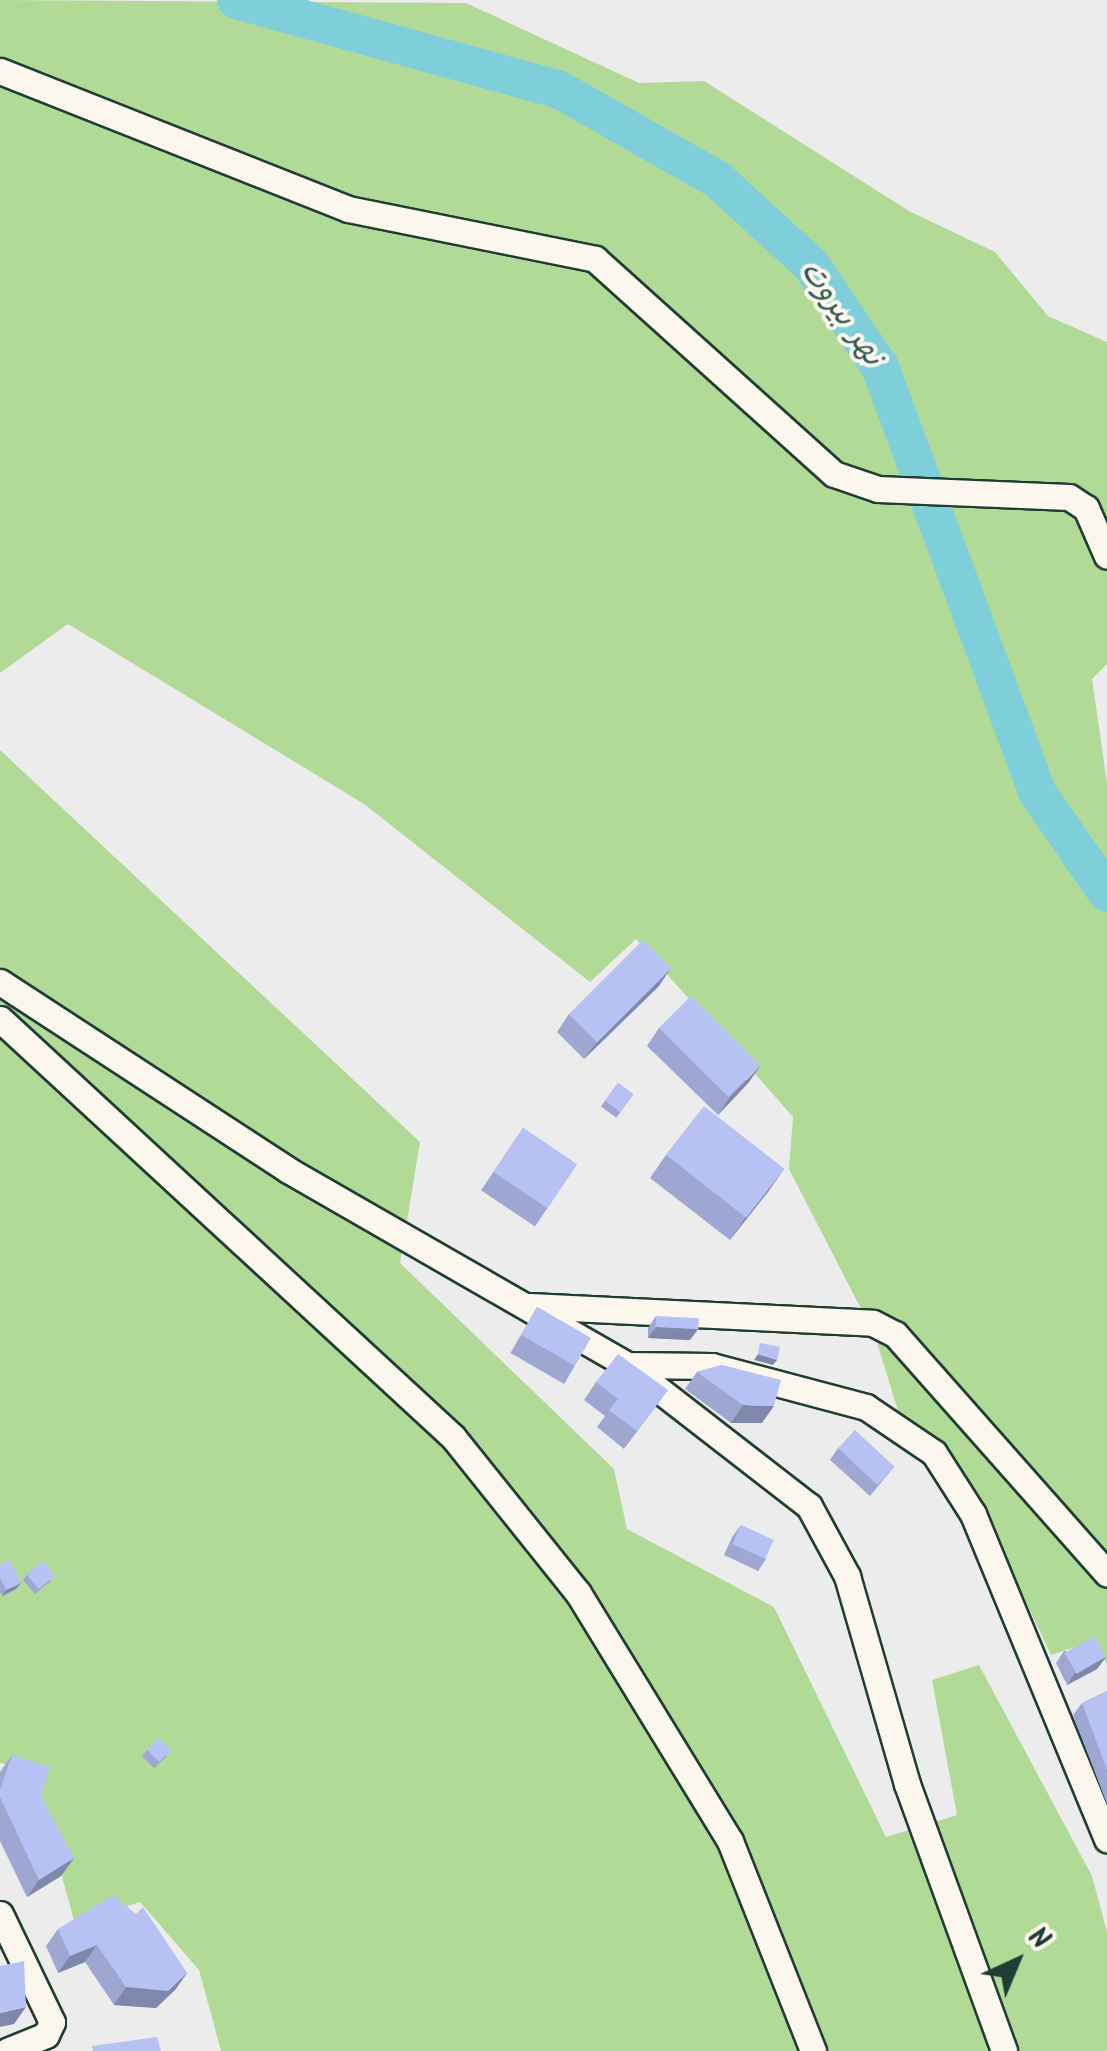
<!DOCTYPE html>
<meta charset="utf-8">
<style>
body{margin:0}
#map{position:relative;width:1107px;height:2051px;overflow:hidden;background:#edeced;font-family:Kalam,"Playpen Sans Arabic",sans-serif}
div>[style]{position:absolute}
.green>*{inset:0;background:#b2da97}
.river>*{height:38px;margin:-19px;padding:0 19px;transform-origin:19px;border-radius:19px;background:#7fcfda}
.roads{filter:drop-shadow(2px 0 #1f3d34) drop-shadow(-2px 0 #1f3d34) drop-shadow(0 2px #1f3d34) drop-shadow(0 -2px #1f3d34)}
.minor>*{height:25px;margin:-12.5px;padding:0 12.5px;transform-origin:12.5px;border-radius:12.5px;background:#fbf7ec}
.wall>*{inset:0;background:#9da7d1;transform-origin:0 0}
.shaded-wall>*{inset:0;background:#7f88aa}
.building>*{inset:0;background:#b6c2f3;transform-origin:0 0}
span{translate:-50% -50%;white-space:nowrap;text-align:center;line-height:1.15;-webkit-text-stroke:8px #fbf7ec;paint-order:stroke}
.water-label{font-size:30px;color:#325a55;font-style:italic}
.north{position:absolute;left:967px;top:1911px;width:100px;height:100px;-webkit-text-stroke:8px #fbf7ec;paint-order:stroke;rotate:44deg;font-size:28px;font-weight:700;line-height:40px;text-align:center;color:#1f3d34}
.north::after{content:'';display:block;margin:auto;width:35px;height:45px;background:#1f3d34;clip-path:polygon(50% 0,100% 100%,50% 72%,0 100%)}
</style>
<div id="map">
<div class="green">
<div style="clip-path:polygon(0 0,466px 3px,639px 83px,704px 81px,909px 211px,995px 252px,1048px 316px,1107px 342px,1107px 664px,1092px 679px,1107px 783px,1107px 1664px,1093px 1641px,1051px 1655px,973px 1489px,906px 1437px,875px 1336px,789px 1169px,793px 1117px,636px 939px,590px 982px,364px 804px,68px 624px,0 673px)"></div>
<div style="clip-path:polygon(0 750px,420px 1142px,400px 1263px,614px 1469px,627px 1529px,774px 1607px,886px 1837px,957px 1815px,932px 1680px,979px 1665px,1092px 1876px,1107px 1932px,1107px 2051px,221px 2051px,199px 1970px,140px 1902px,75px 1924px,33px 1770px,0 1763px)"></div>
</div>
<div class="river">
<div style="left:236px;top:0;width:334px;rotate:15.5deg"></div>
<div style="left:558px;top:89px;width:184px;rotate:29.6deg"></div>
<div style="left:718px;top:180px;width:126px;rotate:42.4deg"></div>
<div style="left:811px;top:265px;width:123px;rotate:55.9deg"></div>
<div style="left:880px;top:367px;width:453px;rotate:69.7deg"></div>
<div style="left:1037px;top:792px;width:123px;rotate:55.3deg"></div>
</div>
<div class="roads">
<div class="minor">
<div style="left:0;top:71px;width:374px;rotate:21.6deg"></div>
<div style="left:348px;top:209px;width:252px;rotate:11.4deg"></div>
<div style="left:595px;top:259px;width:321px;rotate:42deg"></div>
<div style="left:834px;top:474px;width:46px;rotate:18.8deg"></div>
<div style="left:878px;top:489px;width:191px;rotate:2.4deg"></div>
<div style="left:1069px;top:497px;width:20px;rotate:33deg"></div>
<div style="left:1086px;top:508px;width:52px;rotate:66.4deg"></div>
<div style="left:0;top:982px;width:344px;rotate:33.1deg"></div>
<div style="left:288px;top:1170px;width:391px;rotate:29.9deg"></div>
<div style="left:627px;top:1365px;width:230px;rotate:37.8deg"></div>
<div style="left:809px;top:1506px;width:80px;rotate:61.5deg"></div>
<div style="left:847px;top:1576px;width:216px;rotate:73.9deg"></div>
<div style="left:907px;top:1784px;width:284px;rotate:70deg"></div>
<div style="left:0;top:1019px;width:616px;rotate:42.7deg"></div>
<div style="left:453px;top:1437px;width:200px;rotate:51.3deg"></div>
<div style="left:578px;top:1593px;width:291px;rotate:58.5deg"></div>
<div style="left:730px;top:1841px;width:226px;rotate:68.4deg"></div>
<div style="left:530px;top:1306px;width:343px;rotate:2.8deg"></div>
<div style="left:873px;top:1323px;width:25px;rotate:27deg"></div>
<div style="left:895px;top:1334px;width:320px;rotate:48.5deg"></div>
<div style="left:627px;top:1365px;width:85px;rotate:0.7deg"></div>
<div style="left:712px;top:1366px;width:159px;rotate:14.9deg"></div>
<div style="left:866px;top:1407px;width:82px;rotate:34.1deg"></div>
<div style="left:934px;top:1453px;width:72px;rotate:57.4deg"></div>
<div style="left:973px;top:1514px;width:352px;rotate:67.6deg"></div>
<div style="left:0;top:1914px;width:120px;rotate:64.3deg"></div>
<div style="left:52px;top:2022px;width:14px;rotate:115deg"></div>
<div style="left:46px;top:2035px;width:42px;rotate:157.7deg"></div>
</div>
</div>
<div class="wall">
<div style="clip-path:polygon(659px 986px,584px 1059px,557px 1032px,569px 1014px)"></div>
<div style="clip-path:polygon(659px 1028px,749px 1082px,718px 1115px,647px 1046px)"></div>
<div style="left:618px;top:1083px;width:19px;height:29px;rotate:36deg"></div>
<div style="left:523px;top:1128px;width:65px;height:75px;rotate:34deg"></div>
<div style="clip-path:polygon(666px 1155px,784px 1169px,730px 1240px,650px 1178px)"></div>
<div style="left:537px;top:1307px;width:62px;height:53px;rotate:30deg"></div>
<div style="clip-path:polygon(656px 1316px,690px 1340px,648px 1338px,648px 1328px)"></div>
<div style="clip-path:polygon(722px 1365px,762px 1423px,731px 1423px,685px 1389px,697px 1372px)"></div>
<div style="clip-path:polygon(596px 1382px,668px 1390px,624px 1449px,597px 1427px,605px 1416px,584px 1400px)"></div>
<div style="clip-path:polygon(838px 1448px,894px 1467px,870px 1496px,830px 1460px)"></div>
<div style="clip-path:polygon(741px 1525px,766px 1559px,758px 1571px,724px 1555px,732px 1537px)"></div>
<div style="clip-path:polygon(0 1565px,21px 1583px,16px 1589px,2px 1596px,0 1592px)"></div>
<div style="clip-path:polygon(27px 1574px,51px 1581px,35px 1594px,23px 1580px)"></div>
<div style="clip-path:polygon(1064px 1651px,1106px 1657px,1097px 1669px,1067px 1685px,1056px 1663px)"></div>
<div style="clip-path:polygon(1107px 1691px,1107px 1804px,1073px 1715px,1082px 1703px)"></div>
<div style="clip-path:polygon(147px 1750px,167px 1756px,154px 1768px,142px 1756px)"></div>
<div style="clip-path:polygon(12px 1755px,74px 1858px,61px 1876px,27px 1897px,0 1841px,0 1772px)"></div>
<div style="clip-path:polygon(58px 1929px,187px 1973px,175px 1990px,156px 2008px,114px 2005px,85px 1962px,58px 1973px,46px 1946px)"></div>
</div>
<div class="shaded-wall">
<div style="clip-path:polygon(671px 968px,659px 986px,584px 1059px,597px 1042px)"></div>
<div style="clip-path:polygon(761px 1065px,749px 1082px,718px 1115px,730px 1097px)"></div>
<div style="clip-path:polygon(784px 1169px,768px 1192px,730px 1240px,746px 1217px)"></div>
<div style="clip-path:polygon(656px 1327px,699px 1328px,690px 1340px,648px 1338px)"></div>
<div style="clip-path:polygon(758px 1354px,777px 1360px,773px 1365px,754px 1360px)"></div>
<div style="clip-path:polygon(743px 1405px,774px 1406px,762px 1423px,731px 1423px)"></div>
<div style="clip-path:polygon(21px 1583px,16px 1589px,2px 1596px,6px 1590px)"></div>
<div style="clip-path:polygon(1106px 1657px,1097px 1669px,1067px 1685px,1075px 1673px)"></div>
<div style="clip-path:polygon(74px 1858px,61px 1876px,27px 1897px,39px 1880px)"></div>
<div style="clip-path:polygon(97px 1945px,85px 1962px,58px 1973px,70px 1956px)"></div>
<div style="clip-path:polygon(187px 1973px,175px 1990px,156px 2008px,114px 2005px,126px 1987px)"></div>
<div style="clip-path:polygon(26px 2007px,14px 2024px,0 2027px,0 2013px)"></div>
</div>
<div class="building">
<div style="left:643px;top:940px;width:40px;height:105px;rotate:45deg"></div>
<div style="left:691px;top:996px;width:98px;height:45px;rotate:45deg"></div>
<div style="left:618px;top:1083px;width:19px;height:22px;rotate:36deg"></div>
<div style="left:704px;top:1106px;width:102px;height:62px;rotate:38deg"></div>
<div style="left:523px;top:1128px;width:65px;height:53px;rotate:34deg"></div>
<div style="left:537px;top:1307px;width:62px;height:32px;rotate:30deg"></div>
<div style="left:656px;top:1316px;width:43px;height:11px;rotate:3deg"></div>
<div style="clip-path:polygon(760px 1343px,780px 1347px,777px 1360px,758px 1354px)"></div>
<div style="clip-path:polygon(618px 1354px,668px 1390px,637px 1431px,609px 1410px,618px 1399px,596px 1382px)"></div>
<div style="clip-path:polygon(722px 1365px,781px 1380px,774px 1406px,743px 1405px,697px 1372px)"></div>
<div style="left:855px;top:1430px;width:54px;height:25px;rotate:43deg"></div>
<div style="left:741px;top:1525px;width:36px;height:21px;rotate:24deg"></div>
<div style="clip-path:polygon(10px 1560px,21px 1583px,6px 1590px,0 1577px,0 1565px)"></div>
<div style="left:43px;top:1561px;width:19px;height:21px;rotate:51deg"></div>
<div style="left:1094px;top:1636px;width:24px;height:34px;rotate:60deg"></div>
<div style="clip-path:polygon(1107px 1691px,1107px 1770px,1082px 1703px)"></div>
<div style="left:159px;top:1738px;width:17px;height:17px;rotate:45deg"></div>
<div style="clip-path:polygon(12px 1755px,50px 1767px,41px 1796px,74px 1858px,39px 1880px,0 1797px,0 1790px)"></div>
<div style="clip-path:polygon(113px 1895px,136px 1914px,143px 1907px,187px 1973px,168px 1991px,126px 1987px,97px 1945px,70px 1956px,58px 1929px)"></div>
<div style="clip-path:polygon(24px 1961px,26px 2007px,0 2013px,0 1966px)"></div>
<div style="clip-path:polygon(157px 2037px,161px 2051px,93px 2051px,92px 2046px)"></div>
</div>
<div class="water-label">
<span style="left:841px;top:314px;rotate:55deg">نهر بيروت</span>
</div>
<div class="north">N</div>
</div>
